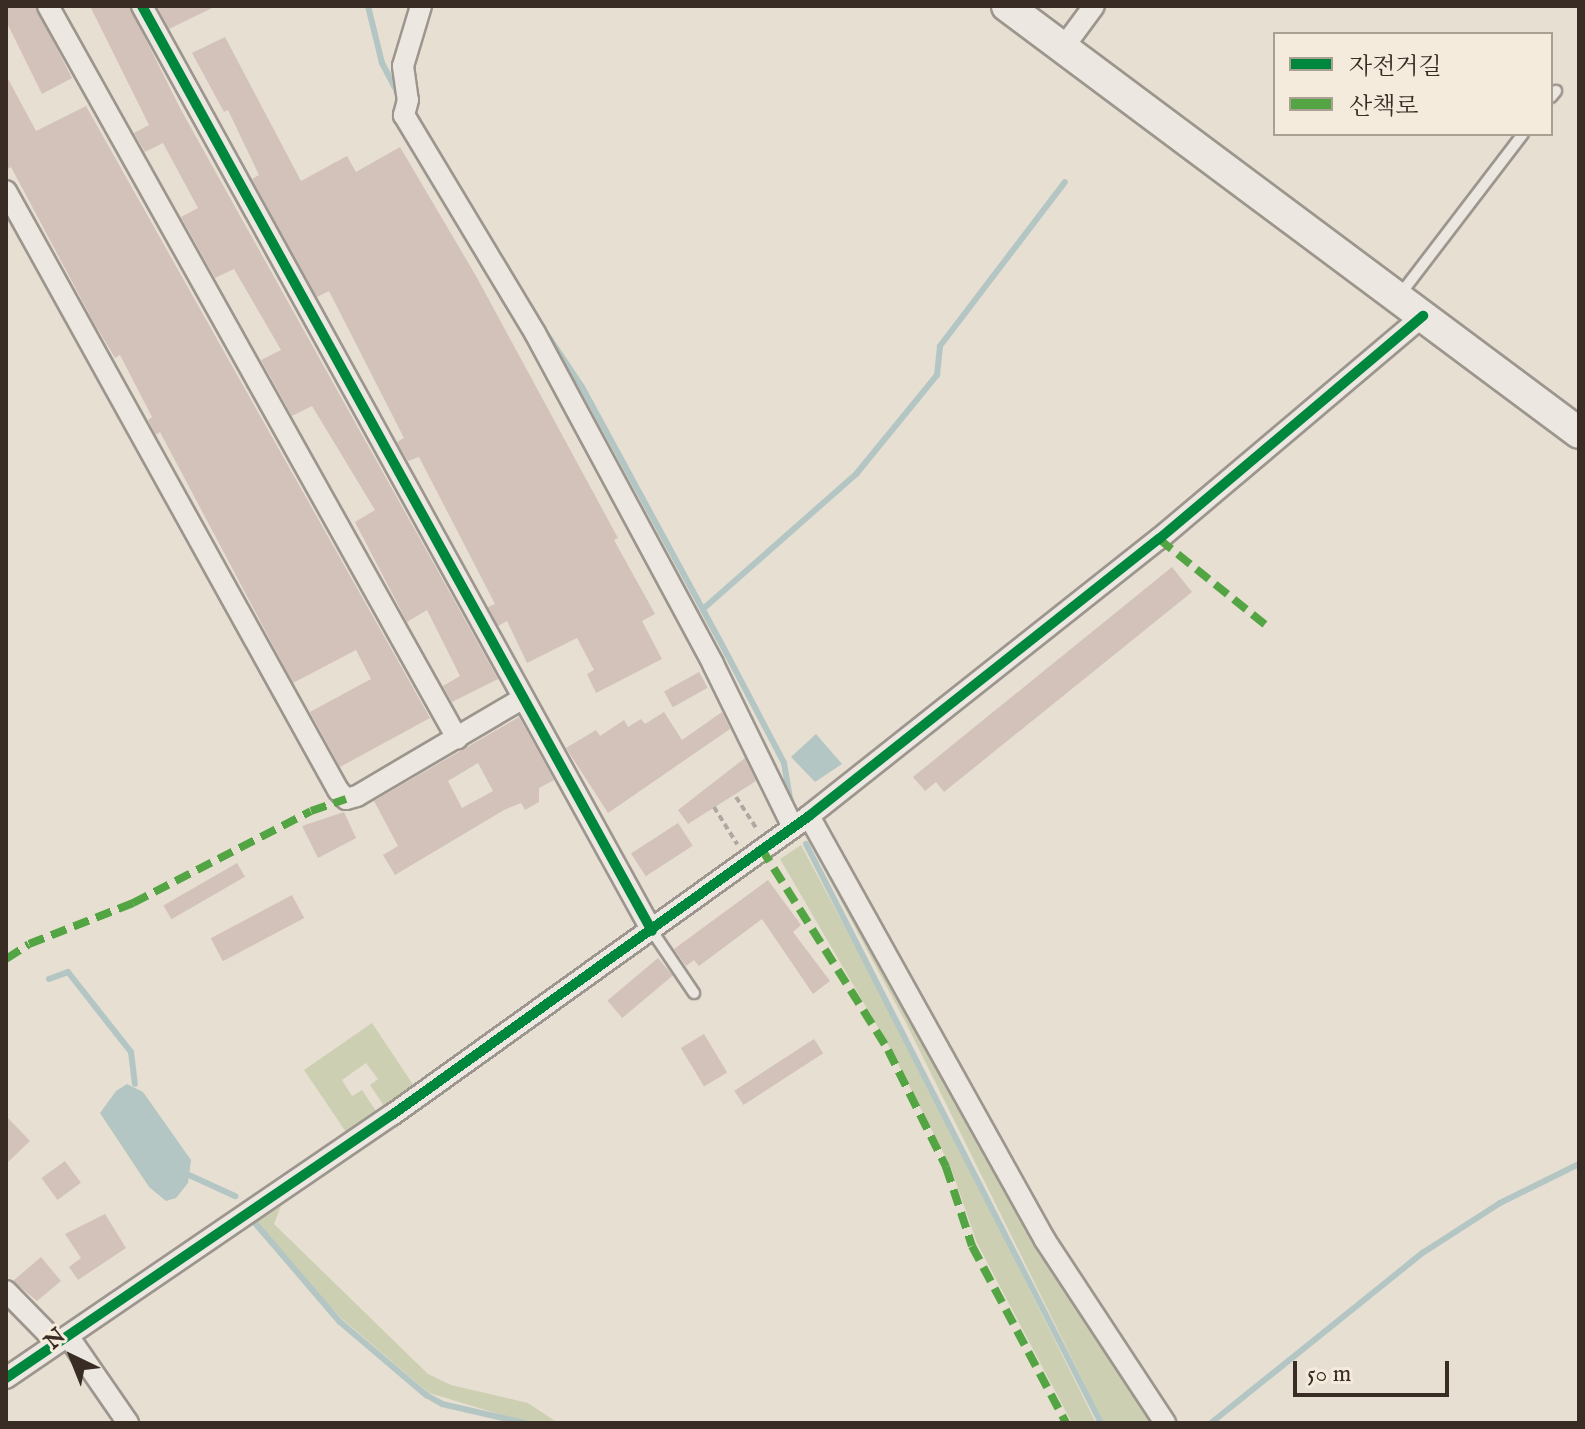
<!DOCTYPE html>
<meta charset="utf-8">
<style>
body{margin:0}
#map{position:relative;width:1585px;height:1429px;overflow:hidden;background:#e7dfd2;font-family:"IM FELL English","Noto Serif KR",serif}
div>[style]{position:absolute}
.green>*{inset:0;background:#cdcfb2}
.water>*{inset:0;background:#b3c6c4}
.stream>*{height:6px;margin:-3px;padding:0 3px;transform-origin:3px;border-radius:3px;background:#b3c6c4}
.building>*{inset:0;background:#d3c2b9;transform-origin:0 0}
.path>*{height:4px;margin-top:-2px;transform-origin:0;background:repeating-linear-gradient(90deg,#ada9a2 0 6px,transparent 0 10px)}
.roads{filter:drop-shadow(2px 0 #9c968e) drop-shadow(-2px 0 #9c968e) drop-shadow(0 2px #9c968e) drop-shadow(0 -2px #9c968e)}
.lane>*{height:10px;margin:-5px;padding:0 5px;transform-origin:5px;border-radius:5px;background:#ece8e1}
.street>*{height:20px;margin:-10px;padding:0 10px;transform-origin:10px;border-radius:10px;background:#ece8e1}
.secondary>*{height:30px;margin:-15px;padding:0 15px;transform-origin:15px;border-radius:15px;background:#ece8e1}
.quiet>*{height:8px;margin-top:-4px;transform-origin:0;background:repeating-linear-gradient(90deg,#53a442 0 16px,transparent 0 24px)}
.cycleway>*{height:10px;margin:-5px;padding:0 5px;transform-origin:5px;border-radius:5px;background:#00873e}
span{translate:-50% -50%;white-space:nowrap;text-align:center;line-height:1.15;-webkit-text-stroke:6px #f5ebdc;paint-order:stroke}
.frame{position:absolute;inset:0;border:8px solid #392c25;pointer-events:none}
.legend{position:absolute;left:1273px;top:32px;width:280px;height:104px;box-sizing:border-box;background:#f5ebdc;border:2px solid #aa9f93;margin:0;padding:10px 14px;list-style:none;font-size:24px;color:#392c25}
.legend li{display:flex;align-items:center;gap:16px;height:40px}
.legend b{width:40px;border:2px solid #aa9f93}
.north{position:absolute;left:32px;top:1317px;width:80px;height:80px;-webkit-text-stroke:6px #f5ebdc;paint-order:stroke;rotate:317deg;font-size:22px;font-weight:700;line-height:32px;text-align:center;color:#392c25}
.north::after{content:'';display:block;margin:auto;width:28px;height:36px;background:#392c25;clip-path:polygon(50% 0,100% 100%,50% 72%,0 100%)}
.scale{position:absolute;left:1293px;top:1361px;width:156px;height:36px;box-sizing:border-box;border:4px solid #392c25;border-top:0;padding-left:10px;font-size:24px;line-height:28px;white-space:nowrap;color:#392c25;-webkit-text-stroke:6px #f5ebdc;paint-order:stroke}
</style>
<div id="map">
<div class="green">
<div style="clip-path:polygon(814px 838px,1155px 1423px,1104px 1423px,906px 1023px,809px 841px)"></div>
<div style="clip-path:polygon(801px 845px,899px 1028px,1096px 1423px,1072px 1423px,977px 1243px,951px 1168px,890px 1048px,780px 859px)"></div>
<div style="clip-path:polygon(372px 1023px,416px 1089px,386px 1109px,370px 1085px,378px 1079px,366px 1063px,342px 1080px,352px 1096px,362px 1090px,378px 1114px,348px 1135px,304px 1070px)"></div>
<div style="clip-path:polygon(281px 1206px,274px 1224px,428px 1374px,451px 1385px,528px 1403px,558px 1423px,529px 1423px,429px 1393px,342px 1319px,274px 1246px,257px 1221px)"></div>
</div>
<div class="water">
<div style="clip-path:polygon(816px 734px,842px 764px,815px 782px,791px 757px)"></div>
<div style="clip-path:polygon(127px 1084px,143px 1092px,191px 1160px,188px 1183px,176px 1198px,166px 1201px,149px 1187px,100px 1113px,116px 1091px)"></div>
</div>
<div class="stream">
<div style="left:368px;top:6px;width:59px;rotate:76.2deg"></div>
<div style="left:382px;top:63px;width:41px;rotate:62.2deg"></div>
<div style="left:542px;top:327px;width:72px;rotate:56.3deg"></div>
<div style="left:582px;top:387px;width:287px;rotate:61.5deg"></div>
<div style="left:719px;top:639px;width:140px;rotate:62.3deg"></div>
<div style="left:784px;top:763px;width:42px;rotate:80.3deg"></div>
<div style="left:703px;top:609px;width:205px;rotate:-41.4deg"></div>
<div style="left:857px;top:473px;width:127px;rotate:-50.8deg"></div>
<div style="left:937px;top:375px;width:29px;rotate:-84deg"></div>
<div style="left:940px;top:346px;width:206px;rotate:-52.7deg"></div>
<div style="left:806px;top:844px;width:650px;rotate:63deg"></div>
<div style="left:49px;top:979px;width:20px;rotate:-20deg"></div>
<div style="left:68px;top:972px;width:102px;rotate:51.8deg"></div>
<div style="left:131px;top:1052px;width:32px;rotate:83deg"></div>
<div style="left:189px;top:1175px;width:51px;rotate:24.5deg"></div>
<div style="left:255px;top:1223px;width:130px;rotate:49.4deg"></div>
<div style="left:340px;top:1322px;width:113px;rotate:40.3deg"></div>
<div style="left:426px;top:1395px;width:18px;rotate:29deg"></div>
<div style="left:442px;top:1404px;width:85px;rotate:12.9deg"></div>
<div style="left:1211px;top:1423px;width:273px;rotate:-38.8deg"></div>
<div style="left:1424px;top:1252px;width:90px;rotate:-32.8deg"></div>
<div style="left:1500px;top:1203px;width:88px;rotate:-26.3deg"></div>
</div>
<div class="building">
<div style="clip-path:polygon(6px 6px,35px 6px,72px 78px,42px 94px,6px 21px)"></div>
<div style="clip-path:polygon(90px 6px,129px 6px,180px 108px,498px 679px,452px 702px,443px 686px,460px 676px,427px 610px,407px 622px,355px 522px,375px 510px,312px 406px,292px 416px,261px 360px,281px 350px,234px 269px,215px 278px,181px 217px,198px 208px,163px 143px,145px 152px,134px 133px,149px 125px)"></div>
<div style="clip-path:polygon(157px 6px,216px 6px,169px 29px)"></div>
<div style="clip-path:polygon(225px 37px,301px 181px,347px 156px,356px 172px,400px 147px,476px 276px,618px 538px,614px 540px,655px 614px,642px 621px,662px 659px,596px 693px,587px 674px,594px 670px,577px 638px,527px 663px,507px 621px,498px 626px,488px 607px,495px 604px,419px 457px,408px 461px,397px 442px,404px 438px,329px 291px,317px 297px,252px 179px,259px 175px,228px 110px,224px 112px,192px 53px)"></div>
<div style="clip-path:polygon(6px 75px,36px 131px,86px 106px,430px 718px,340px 767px,310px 712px,371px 679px,356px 650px,293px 683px,160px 432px,156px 435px,148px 420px,152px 417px,120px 355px,115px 358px,94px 323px,11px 167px,6px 170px)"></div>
<div style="clip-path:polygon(1172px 567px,1192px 592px,944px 792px,936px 782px,925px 791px,913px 777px)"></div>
<div style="left:699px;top:672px;width:18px;height:40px;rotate:61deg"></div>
<div style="clip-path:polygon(664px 712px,682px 740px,722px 712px,730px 729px,608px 813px,566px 748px,596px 730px,600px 736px,624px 720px,628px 727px,641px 719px,645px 724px)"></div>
<div style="clip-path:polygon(evenodd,519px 717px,554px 780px,539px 788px,539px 802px,525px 810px,521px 803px,504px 810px,395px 875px,383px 855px,398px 846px,374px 801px,519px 717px,478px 763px,493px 791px,462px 808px,448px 781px,478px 763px)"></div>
<div style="clip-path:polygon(745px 758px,756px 781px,688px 824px,678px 810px)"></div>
<div style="clip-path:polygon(344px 812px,356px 838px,318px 858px,302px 826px)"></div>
<div style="left:678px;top:823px;width:27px;height:56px;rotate:57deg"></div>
<div style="left:237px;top:863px;width:16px;height:85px;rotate:60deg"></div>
<div style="clip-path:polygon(768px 880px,801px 925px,793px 932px,830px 981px,813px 994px,762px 919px,699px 966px,694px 960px,686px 966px,674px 949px)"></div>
<div style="left:292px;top:895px;width:26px;height:92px;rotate:62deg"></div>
<div style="left:658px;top:958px;width:23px;height:66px;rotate:50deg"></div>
<div style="left:704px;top:1034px;width:45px;height:27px;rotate:59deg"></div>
<div style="left:814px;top:1039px;width:17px;height:95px;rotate:57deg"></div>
<div style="clip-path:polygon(6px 1116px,30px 1141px,6px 1164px)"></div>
<div style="left:65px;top:1161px;width:27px;height:29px;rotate:54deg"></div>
<div style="clip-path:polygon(105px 1214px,126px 1248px,78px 1280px,69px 1267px,81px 1258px,65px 1234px)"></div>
<div style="clip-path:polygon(41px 1257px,61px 1281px,37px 1301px,13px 1281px)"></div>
</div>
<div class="path">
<div style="left:736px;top:797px;width:38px;rotate:57deg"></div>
<div style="left:714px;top:807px;width:44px;rotate:58.1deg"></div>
</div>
<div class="roads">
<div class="lane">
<div style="left:1551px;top:97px;width:8px;rotate:-50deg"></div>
<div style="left:1399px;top:296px;width:204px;rotate:-52.6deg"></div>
<div style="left:652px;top:931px;width:75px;rotate:55.9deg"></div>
</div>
<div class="street">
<div style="left:48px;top:6px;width:839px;rotate:60.81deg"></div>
<div style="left:142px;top:6px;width:1056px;rotate:61.13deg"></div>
<div style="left:421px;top:6px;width:63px;rotate:106.7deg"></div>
<div style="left:403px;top:66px;width:34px;rotate:82deg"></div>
<div style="left:408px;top:100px;width:16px;rotate:105deg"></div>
<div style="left:404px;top:115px;width:254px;rotate:59deg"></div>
<div style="left:535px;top:333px;width:376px;rotate:61.7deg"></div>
<div style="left:713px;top:664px;width:182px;rotate:63.9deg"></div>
<div style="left:1063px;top:48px;width:52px;rotate:-53.6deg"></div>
<div style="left:6px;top:191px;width:685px;rotate:61deg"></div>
<div style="left:338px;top:790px;width:12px;rotate:48deg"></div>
<div style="left:346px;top:799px;width:11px;rotate:-15deg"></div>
<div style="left:357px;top:796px;width:191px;rotate:-30.5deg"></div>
<div style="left:809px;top:816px;width:485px;rotate:60.9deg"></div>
<div style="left:1045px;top:1240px;width:219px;rotate:56.7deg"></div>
<div style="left:6px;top:1291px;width:73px;rotate:45.6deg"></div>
<div style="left:68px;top:1336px;width:106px;rotate:55.4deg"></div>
<div style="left:6px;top:1378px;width:467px;rotate:-34.3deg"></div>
<div style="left:392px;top:1115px;width:513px;rotate:-35.64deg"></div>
<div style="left:809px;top:816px;width:446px;rotate:-38.4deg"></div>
<div style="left:1159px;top:539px;width:346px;rotate:-40.2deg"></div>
</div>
<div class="secondary">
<div style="left:1007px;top:6px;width:714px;rotate:36.74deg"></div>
</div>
</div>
<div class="quiet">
<div style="left:1159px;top:539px;width:140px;rotate:38.9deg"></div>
<div style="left:761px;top:848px;width:239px;rotate:57.8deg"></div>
<div style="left:888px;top:1050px;width:131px;rotate:63.6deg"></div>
<div style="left:946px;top:1167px;width:83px;rotate:71.8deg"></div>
<div style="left:972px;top:1246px;width:200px;rotate:62deg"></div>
<div style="left:6px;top:959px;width:27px;rotate:-33deg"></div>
<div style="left:29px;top:944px;width:112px;rotate:-21.5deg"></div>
<div style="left:133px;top:903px;width:200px;rotate:-27.3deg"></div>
<div style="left:311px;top:811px;width:37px;rotate:-19deg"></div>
</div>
<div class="cycleway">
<div style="left:142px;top:6px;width:1056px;rotate:61.13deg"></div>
<div style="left:6px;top:1378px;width:467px;rotate:-34.3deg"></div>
<div style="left:392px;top:1115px;width:513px;rotate:-35.64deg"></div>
<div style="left:809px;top:816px;width:446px;rotate:-38.4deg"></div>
<div style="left:1159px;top:539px;width:346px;rotate:-40.2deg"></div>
</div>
<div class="frame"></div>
<ul class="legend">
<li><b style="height:10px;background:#00873e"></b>자전거길</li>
<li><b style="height:10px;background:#53a442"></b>산책로</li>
</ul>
<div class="north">N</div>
<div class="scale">50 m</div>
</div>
